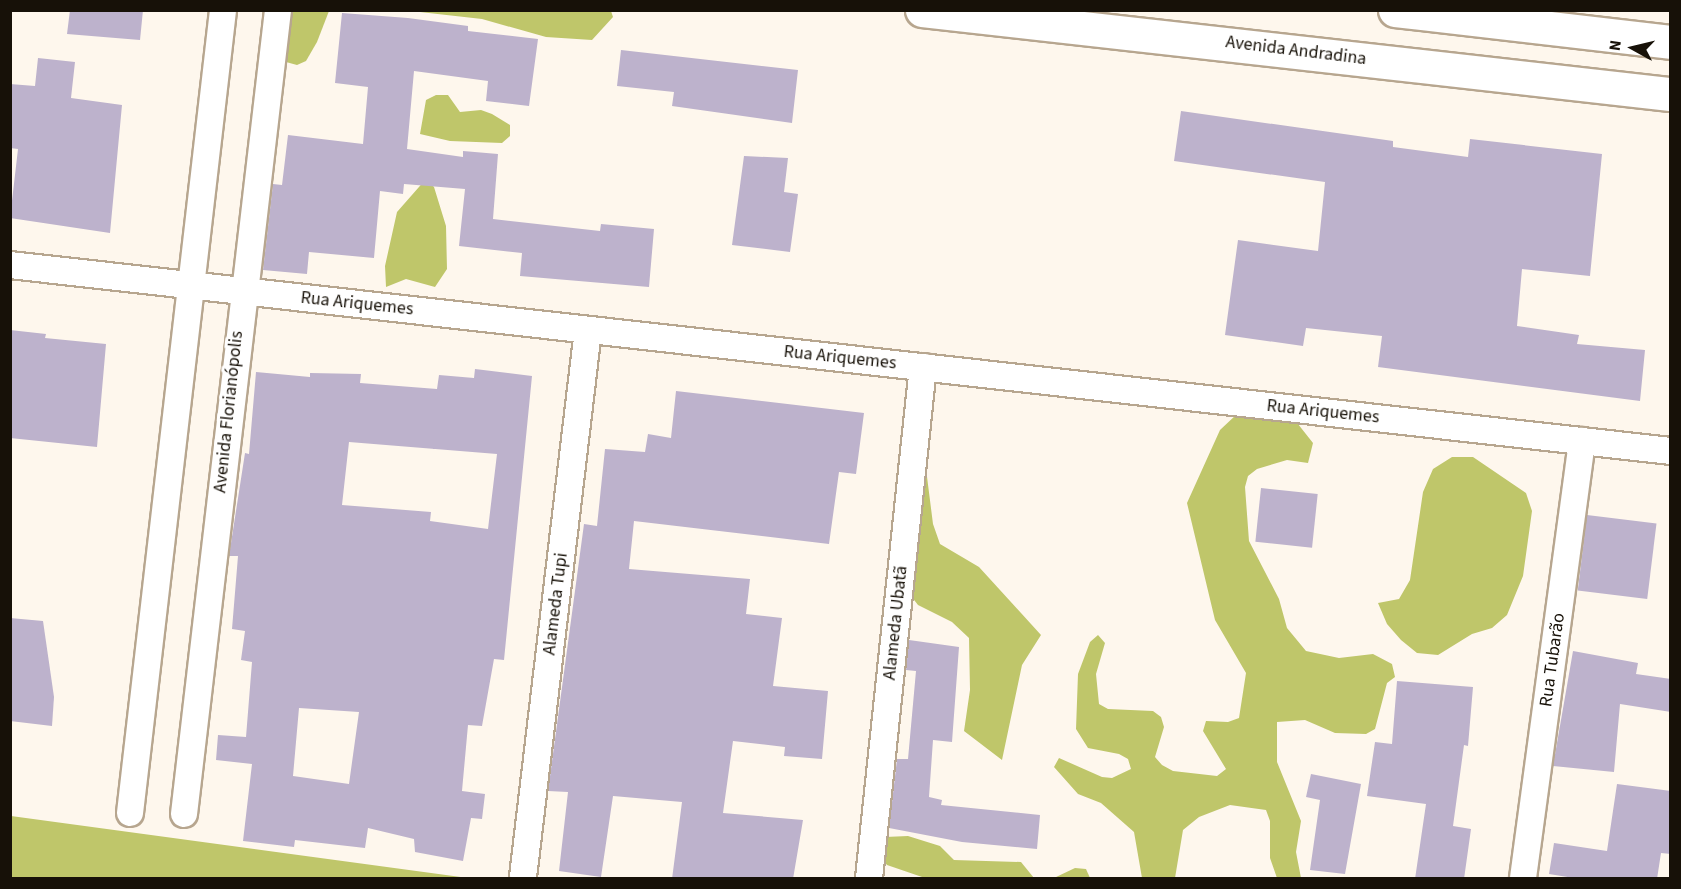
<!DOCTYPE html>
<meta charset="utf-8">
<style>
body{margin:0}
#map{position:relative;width:1681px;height:889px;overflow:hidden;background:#fef7ed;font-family:"Source Sans 3",sans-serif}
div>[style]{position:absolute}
.forest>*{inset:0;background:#bfc66a}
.building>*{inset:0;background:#bdb2cc;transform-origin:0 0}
.roads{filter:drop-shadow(2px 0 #b7a68f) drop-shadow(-2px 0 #b7a68f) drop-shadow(0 2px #b7a68f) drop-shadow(0 -2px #b7a68f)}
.street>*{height:26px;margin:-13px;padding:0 13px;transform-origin:13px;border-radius:13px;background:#fff}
.secondary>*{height:33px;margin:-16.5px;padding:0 16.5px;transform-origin:16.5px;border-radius:16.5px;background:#fff}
span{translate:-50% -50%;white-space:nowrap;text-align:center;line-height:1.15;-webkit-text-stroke:6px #fff;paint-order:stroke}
.street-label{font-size:18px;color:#171108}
.frame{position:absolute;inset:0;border:12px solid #171108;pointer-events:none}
.north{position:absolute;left:1603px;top:18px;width:60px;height:60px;-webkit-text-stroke:4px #fff;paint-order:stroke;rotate:278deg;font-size:16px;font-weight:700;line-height:24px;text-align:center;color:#171108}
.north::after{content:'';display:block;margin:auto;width:21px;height:27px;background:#171108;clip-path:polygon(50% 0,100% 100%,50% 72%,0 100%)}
</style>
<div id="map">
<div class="forest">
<div style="clip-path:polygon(284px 11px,329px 11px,317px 42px,306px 61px,297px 65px,286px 62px,284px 53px)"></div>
<div style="clip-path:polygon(611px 11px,613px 17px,592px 40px,546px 37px,482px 19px,411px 11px)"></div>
<div style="clip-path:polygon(436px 95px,448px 95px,460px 112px,481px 110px,492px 114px,510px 125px,510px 136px,502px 143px,450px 141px,420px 134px,426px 100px)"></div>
<div style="clip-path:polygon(426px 179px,434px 187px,446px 226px,447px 269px,435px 287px,406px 279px,386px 287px,385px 266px,397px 212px)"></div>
<div style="clip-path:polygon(1237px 414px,1294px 419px,1313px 443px,1308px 463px,1287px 460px,1257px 469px,1248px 476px,1245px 487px,1249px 541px,1279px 599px,1287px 628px,1306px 651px,1339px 658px,1373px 654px,1392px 664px,1395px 677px,1387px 683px,1375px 729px,1366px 734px,1335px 733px,1305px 720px,1277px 722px,1277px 762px,1301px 821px,1296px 852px,1301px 878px,1277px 878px,1270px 858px,1270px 821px,1266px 810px,1230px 805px,1199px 817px,1183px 830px,1175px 878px,1142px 878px,1134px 832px,1101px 803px,1078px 794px,1054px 767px,1059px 758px,1102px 777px,1112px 778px,1131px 769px,1128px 759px,1119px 754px,1088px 748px,1076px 729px,1078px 674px,1090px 642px,1098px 635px,1105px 643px,1096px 674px,1099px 704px,1108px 709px,1153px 711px,1161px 717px,1164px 727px,1155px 757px,1162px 765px,1173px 771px,1217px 776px,1226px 769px,1203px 731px,1206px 721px,1228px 722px,1239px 718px,1246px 673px,1215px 620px,1187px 503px,1220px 430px)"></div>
<div style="clip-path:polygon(924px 453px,933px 524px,940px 544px,979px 567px,1041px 635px,1022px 665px,1002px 760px,964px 731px,970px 690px,969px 638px,952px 622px,918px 605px,911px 596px)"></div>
<div style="clip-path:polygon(1452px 457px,1473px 457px,1526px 493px,1532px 511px,1523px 576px,1507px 615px,1492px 628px,1472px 634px,1438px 655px,1417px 653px,1401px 640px,1387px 624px,1378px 603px,1399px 599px,1410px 580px,1423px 492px,1433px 469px)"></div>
<div style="clip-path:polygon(11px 816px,468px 878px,11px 878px)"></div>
<div style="clip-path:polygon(908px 836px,940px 846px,954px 860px,1021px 862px,1034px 878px,925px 878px,887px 865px,880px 856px,885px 837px)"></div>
<div style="clip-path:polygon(1075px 868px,1086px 869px,1090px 878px,1054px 878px)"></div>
</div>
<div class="building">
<div style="clip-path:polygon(70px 10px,143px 10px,140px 40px,67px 34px)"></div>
<div style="clip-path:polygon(342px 13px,408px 18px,468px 26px,468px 31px,538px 39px,529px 106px,486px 101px,488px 81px,414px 71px,407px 149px,463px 157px,463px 151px,498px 154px,493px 219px,600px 231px,601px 224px,654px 229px,649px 287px,520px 276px,522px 253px,459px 246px,465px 189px,404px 184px,403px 194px,380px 191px,374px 258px,309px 252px,307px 274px,263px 270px,273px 184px,282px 185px,288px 135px,363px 144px,368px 87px,335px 83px)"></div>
<div style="clip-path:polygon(621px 50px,798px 70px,792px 123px,672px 106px,674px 92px,617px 86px)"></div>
<div style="clip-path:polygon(38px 58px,75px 62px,71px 98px,122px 105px,110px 233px,10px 218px,18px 149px,10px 148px,10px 84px,35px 86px)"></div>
<div style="clip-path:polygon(1181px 111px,1393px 141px,1393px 147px,1468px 157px,1470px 139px,1602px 154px,1590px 276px,1522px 269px,1517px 326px,1579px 335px,1577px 344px,1645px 350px,1640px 401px,1378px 367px,1382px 336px,1306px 328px,1303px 346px,1225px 335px,1238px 240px,1318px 251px,1325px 182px,1174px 161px)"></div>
<div style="clip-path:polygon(744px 156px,788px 158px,784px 192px,798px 194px,790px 252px,732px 245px)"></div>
<div style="clip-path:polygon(10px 330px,46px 334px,45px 338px,106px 344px,97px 447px,10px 438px)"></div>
<div style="clip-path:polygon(evenodd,475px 369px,532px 376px,504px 660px,494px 659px,482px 726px,468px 725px,462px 791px,485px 794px,482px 819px,471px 818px,463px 861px,415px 852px,414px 839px,368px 828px,365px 848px,295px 840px,294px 847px,243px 841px,252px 764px,216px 760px,218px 735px,246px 737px,252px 662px,241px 660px,245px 631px,232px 629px,238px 556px,229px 556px,245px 453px,249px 454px,256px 372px,310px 377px,310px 373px,361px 374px,360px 383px,437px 389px,439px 375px,474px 378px,475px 369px,349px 442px,497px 454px,488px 529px,430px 521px,431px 512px,342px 505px,349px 442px,475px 369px,299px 708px,359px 712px,349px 784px,293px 776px,299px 708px)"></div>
<div style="clip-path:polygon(676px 391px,864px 413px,856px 474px,839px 472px,829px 544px,634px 521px,629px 569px,750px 579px,746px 614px,782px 618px,773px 686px,828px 691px,822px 759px,784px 756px,785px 747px,733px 741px,723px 813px,803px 820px,793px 879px,672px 879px,682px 802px,613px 796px,601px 877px,559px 871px,568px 792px,548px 791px,584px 524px,597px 526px,605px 449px,645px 452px,648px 434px,671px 438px)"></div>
<div style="left:1261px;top:488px;width:57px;height:54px;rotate:6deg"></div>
<div style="left:1587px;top:515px;width:70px;height:76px;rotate:7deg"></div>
<div style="clip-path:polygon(10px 618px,43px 621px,54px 697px,52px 726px,10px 721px)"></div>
<div style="clip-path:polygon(909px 640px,959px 647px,952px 742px,933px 740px,929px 797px,942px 800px,941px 805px,1040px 815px,1037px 849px,962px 842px,889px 828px,897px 759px,908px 759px,916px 671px,906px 670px)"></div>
<div style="clip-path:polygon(1573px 651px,1638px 663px,1636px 674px,1671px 679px,1671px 712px,1620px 704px,1614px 772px,1553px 766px)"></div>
<div style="clip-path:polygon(1397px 681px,1473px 687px,1468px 746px,1464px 745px,1453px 826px,1471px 829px,1464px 879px,1415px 879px,1426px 804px,1367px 796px,1375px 742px,1392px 744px)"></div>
<div style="clip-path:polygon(1311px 774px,1361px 784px,1345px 874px,1310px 870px,1320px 800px,1306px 797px)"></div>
<div style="clip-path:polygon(1617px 784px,1671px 791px,1671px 854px,1661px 853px,1657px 879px,1580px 879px,1549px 874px,1554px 843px,1607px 851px)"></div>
</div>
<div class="roads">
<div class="street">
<div style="left:10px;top:265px;width:1670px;rotate:6.39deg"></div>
<div style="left:130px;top:813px;width:808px;rotate:-83.39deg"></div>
<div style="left:184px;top:814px;width:809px;rotate:-83.33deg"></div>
<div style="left:523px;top:877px;width:551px;rotate:-83.22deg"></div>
<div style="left:869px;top:878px;width:514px;rotate:-83.97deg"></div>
<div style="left:1523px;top:878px;width:441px;rotate:-82.3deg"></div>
</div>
<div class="secondary">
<div style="left:922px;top:10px;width:753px;rotate:6.41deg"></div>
<div style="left:1395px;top:10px;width:277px;rotate:6.6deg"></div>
</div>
</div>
<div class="street-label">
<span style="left:1296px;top:51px;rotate:7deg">Avenida Andradina</span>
<span style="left:357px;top:304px;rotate:6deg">Rua Ariquemes</span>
<span style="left:840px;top:358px;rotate:6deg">Rua Ariquemes</span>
<span style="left:229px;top:412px;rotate:-84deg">Avenida Florianópolis</span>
<span style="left:1323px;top:412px;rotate:6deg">Rua Ariquemes</span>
<span style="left:556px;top:604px;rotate:-83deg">Alameda Tupi</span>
<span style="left:896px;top:623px;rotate:-84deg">Alameda Ubatã</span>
<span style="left:1553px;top:660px;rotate:-82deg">Rua Tubarão</span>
</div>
<div class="frame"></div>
<div class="north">N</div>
</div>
